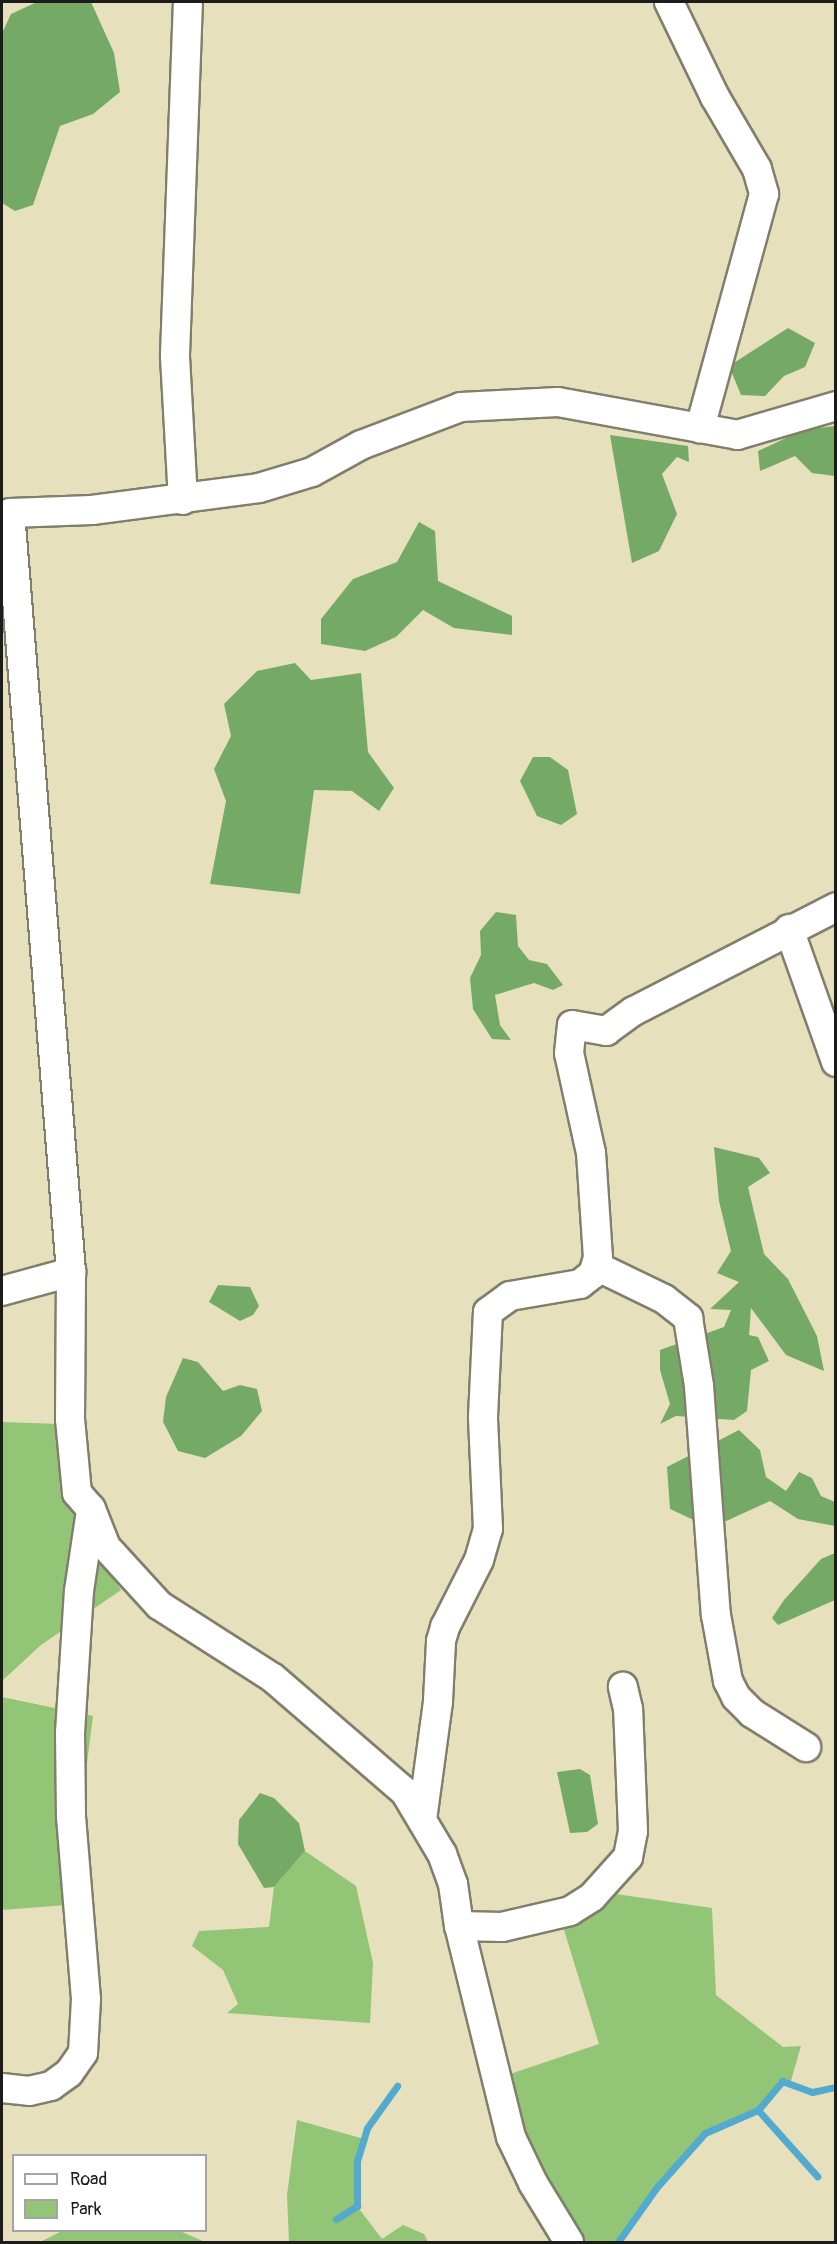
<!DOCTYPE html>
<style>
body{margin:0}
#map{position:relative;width:837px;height:2244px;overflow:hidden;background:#e7e0bd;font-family:Pangolin,sans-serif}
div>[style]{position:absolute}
.green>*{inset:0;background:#92c575}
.forest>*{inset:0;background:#75aa66}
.stream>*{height:7px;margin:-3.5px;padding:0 3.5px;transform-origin:3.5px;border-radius:3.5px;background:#52aacf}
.roads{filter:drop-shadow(2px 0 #827e6c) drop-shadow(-2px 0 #827e6c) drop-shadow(0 2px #827e6c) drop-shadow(0 -2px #827e6c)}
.minor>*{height:28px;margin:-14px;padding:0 14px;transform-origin:14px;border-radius:14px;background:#fff}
span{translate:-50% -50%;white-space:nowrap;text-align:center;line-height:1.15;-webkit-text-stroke:4.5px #fff;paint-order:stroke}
.frame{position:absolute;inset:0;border:3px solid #1c1c1c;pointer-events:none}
.legend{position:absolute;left:12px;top:2154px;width:195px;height:78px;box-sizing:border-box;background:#fff;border:2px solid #a4a4a4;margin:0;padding:8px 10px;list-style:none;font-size:18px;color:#1c1c1c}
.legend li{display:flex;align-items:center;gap:12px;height:30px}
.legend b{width:30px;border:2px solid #a4a4a4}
</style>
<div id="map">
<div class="green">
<div style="clip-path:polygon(2px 1422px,60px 1424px,71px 1510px,121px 1590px,41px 1645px,2px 1681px)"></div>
<div style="clip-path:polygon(2px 1697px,93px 1716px,86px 1771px,73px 1767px,80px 1904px,2px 1910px)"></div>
<div style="clip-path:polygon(305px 1851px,356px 1886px,373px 1963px,370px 2023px,227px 2013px,238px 2004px,223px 1970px,192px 1946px,199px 1931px,269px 1927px,274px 1887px)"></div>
<div style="clip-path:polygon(616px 1894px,712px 1908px,716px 1995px,783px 2047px,801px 2046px,790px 2084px,782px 2081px,758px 2110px,705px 2133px,657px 2187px,618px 2242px,573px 2242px,521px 2136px,510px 2074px,599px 2044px,557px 1907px)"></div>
<div style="clip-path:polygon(297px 2120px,364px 2139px,357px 2161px,357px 2206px,382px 2239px,403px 2225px,424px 2234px,428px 2242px,289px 2242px,287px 2195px)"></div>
<div style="clip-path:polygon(62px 2231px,180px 2231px,205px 2242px,40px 2242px)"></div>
</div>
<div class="forest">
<div style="clip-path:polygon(37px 2px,91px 2px,114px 53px,120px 92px,93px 114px,60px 126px,33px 205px,15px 211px,2px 203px,2px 33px,11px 14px)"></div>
<div style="clip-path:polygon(788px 328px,815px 343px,805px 367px,784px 376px,765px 396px,741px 395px,729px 366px)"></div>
<div style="clip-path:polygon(835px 426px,835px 476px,812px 473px,795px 456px,760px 471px,758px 451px,803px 430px)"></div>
<div style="clip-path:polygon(610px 435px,688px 446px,689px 462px,677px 457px,662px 474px,677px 514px,659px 551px,632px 563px)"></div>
<div style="clip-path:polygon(419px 522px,435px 531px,438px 581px,512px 616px,512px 635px,454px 628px,423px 610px,396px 637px,365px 651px,321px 644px,321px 619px,353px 579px,397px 562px)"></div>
<div style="clip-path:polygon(295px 663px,311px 680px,361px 673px,368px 752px,394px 788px,379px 811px,352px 791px,314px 790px,300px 894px,210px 884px,226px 801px,214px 769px,231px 736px,224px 704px,257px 671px)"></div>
<div style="clip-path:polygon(533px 757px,550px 757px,568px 770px,577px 814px,561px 825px,537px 816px,520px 781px)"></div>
<div style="clip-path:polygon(496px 912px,516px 915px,518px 946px,529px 960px,547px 964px,563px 985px,553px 990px,534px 983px,495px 995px,500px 1025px,511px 1040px,492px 1039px,473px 1009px,470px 978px,481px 955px,480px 931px)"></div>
<div style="clip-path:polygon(714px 1147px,759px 1158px,770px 1173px,748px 1187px,764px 1254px,788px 1279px,817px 1336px,824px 1371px,786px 1355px,751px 1308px,749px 1335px,758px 1337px,769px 1361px,751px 1370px,747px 1411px,734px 1420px,676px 1416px,660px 1424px,670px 1404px,660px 1370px,660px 1350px,724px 1327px,731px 1310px,710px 1309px,739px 1282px,717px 1273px,731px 1251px,719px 1201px)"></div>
<div style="clip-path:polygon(218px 1285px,250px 1287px,259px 1306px,253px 1315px,240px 1321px,209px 1302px)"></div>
<div style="clip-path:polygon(183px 1358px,198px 1362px,223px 1391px,240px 1385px,257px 1389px,262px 1411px,241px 1436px,205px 1458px,178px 1451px,163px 1422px,166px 1397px)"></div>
<div style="clip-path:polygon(739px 1430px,760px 1450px,766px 1477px,786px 1491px,799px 1472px,812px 1478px,821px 1496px,835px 1502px,835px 1526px,798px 1519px,770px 1501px,711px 1528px,670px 1509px,667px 1467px)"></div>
<div style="clip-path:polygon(835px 1553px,835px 1600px,778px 1625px,772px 1618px,784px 1600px,821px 1559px)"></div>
<div style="clip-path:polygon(580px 1769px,590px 1775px,598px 1824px,587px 1832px,570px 1833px,557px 1772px)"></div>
<div style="clip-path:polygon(260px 1793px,274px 1798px,299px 1823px,305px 1851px,274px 1887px,264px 1888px,238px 1844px,239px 1820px)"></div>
</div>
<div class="stream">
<div style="left:758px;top:2110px;width:89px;rotate:48.2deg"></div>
<div style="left:336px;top:2219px;width:25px;rotate:-32deg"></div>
<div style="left:357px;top:2206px;width:45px;rotate:-90deg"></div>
<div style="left:357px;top:2161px;width:34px;rotate:-73deg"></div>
<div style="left:367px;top:2128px;width:52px;rotate:-54.5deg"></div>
<div style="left:618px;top:2242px;width:67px;rotate:-54.7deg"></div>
<div style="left:657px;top:2187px;width:72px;rotate:-48.4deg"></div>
<div style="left:705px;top:2133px;width:58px;rotate:-23.5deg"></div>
<div style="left:758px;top:2110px;width:38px;rotate:-50deg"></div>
<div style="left:782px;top:2081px;width:32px;rotate:20deg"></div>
<div style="left:812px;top:2092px;width:25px;rotate:-12deg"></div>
</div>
<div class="roads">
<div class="minor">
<div style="left:669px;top:2px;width:106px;rotate:64.2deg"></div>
<div style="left:715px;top:97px;width:83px;rotate:59.7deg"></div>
<div style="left:757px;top:169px;width:26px;rotate:74deg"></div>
<div style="left:764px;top:194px;width:243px;rotate:105.3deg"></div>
<div style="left:183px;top:500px;width:145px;rotate:-93.2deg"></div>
<div style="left:175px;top:355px;width:353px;rotate:-87.9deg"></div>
<div style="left:789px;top:929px;width:141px;rotate:70.5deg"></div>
<div style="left:596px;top:1266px;width:76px;rotate:25.9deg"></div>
<div style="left:664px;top:1299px;width:31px;rotate:38deg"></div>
<div style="left:688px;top:1318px;width:69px;rotate:80.8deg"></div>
<div style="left:699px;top:1386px;width:230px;rotate:85.8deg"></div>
<div style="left:716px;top:1615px;width:67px;rotate:79.7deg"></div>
<div style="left:728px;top:1681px;width:18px;rotate:63deg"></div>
<div style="left:736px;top:1697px;width:23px;rotate:45deg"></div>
<div style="left:752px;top:1713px;width:64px;rotate:32.2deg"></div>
<div style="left:2px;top:1291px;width:72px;rotate:-15.4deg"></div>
<div style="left:422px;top:1820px;width:120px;rotate:-82.3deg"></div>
<div style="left:438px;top:1701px;width:60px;rotate:-87.1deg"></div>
<div style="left:441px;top:1641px;width:15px;rotate:-74deg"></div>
<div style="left:445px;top:1627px;width:75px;rotate:-63.1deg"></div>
<div style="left:479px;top:1560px;width:32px;rotate:-74deg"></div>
<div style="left:488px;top:1529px;width:112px;rotate:-92.6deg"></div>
<div style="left:483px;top:1417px;width:105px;rotate:-87.3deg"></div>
<div style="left:488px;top:1312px;width:27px;rotate:-36deg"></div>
<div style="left:510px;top:1296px;width:71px;rotate:-9.7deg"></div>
<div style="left:580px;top:1284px;width:16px;rotate:-38deg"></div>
<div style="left:593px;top:1274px;width:17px;rotate:-73deg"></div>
<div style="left:598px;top:1258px;width:105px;rotate:-93.8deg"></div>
<div style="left:591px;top:1153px;width:102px;rotate:-102.4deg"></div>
<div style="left:569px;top:1053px;width:28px;rotate:-84deg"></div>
<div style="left:572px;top:1025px;width:35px;rotate:10deg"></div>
<div style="left:606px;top:1031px;width:34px;rotate:-36deg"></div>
<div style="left:634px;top:1011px;width:227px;rotate:-27.2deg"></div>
<div style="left:459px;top:1926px;width:43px;rotate:1.3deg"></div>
<div style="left:502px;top:1927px;width:70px;rotate:-13.2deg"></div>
<div style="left:570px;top:1911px;width:26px;rotate:-32deg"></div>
<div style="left:592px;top:1897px;width:54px;rotate:-48deg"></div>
<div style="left:628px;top:1857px;width:26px;rotate:-79deg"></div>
<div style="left:633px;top:1831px;width:122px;rotate:-92.3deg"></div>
<div style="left:628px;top:1709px;width:23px;rotate:-103deg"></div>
<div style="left:2px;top:2088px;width:27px;rotate:6deg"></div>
<div style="left:29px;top:2091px;width:23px;rotate:-13deg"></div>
<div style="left:51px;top:2086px;width:22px;rotate:-36deg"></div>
<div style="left:69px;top:2073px;width:24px;rotate:-55deg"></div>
<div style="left:83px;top:2053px;width:54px;rotate:-86.8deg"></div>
<div style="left:86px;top:1999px;width:185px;rotate:-94.7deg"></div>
<div style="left:71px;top:1815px;width:82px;rotate:-90.7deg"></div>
<div style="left:70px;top:1733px;width:142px;rotate:-86.4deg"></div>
<div style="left:79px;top:1591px;width:81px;rotate:-81.5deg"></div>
<div style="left:569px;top:2242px;width:69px;rotate:-121.4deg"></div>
<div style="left:533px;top:2183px;width:51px;rotate:-115.6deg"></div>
<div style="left:511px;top:2137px;width:217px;rotate:-103.8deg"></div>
<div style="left:459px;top:1926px;width:42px;rotate:-98.1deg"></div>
<div style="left:453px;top:1884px;width:32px;rotate:-110deg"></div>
<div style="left:442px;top:1854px;width:72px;rotate:-120.8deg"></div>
<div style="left:405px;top:1792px;width:174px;rotate:-139.2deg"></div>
<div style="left:273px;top:1678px;width:135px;rotate:-147.4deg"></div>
<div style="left:159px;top:1605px;width:79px;rotate:-132.4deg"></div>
<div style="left:106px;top:1547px;width:41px;rotate:-111.5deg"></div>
<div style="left:91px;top:1509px;width:21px;rotate:-131deg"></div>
<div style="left:77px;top:1493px;width:74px;rotate:-95.4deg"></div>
<div style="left:70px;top:1419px;width:147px;rotate:-89.6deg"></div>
<div style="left:71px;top:1272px;width:761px;rotate:-94.59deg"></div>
<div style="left:10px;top:513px;width:82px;rotate:-2.1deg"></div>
<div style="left:92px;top:510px;width:168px;rotate:-7.5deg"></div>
<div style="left:259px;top:488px;width:55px;rotate:-16.8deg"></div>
<div style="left:312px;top:472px;width:56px;rotate:-28.9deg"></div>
<div style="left:361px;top:445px;width:107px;rotate:-20.8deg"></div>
<div style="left:461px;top:407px;width:97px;rotate:-3deg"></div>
<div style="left:558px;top:402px;width:182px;rotate:10.4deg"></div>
<div style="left:737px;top:435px;width:103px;rotate:-16.3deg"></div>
</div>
</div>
<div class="frame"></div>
<ul class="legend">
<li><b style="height:8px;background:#fff"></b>Road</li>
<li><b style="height:16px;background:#92c575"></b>Park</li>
</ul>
</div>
